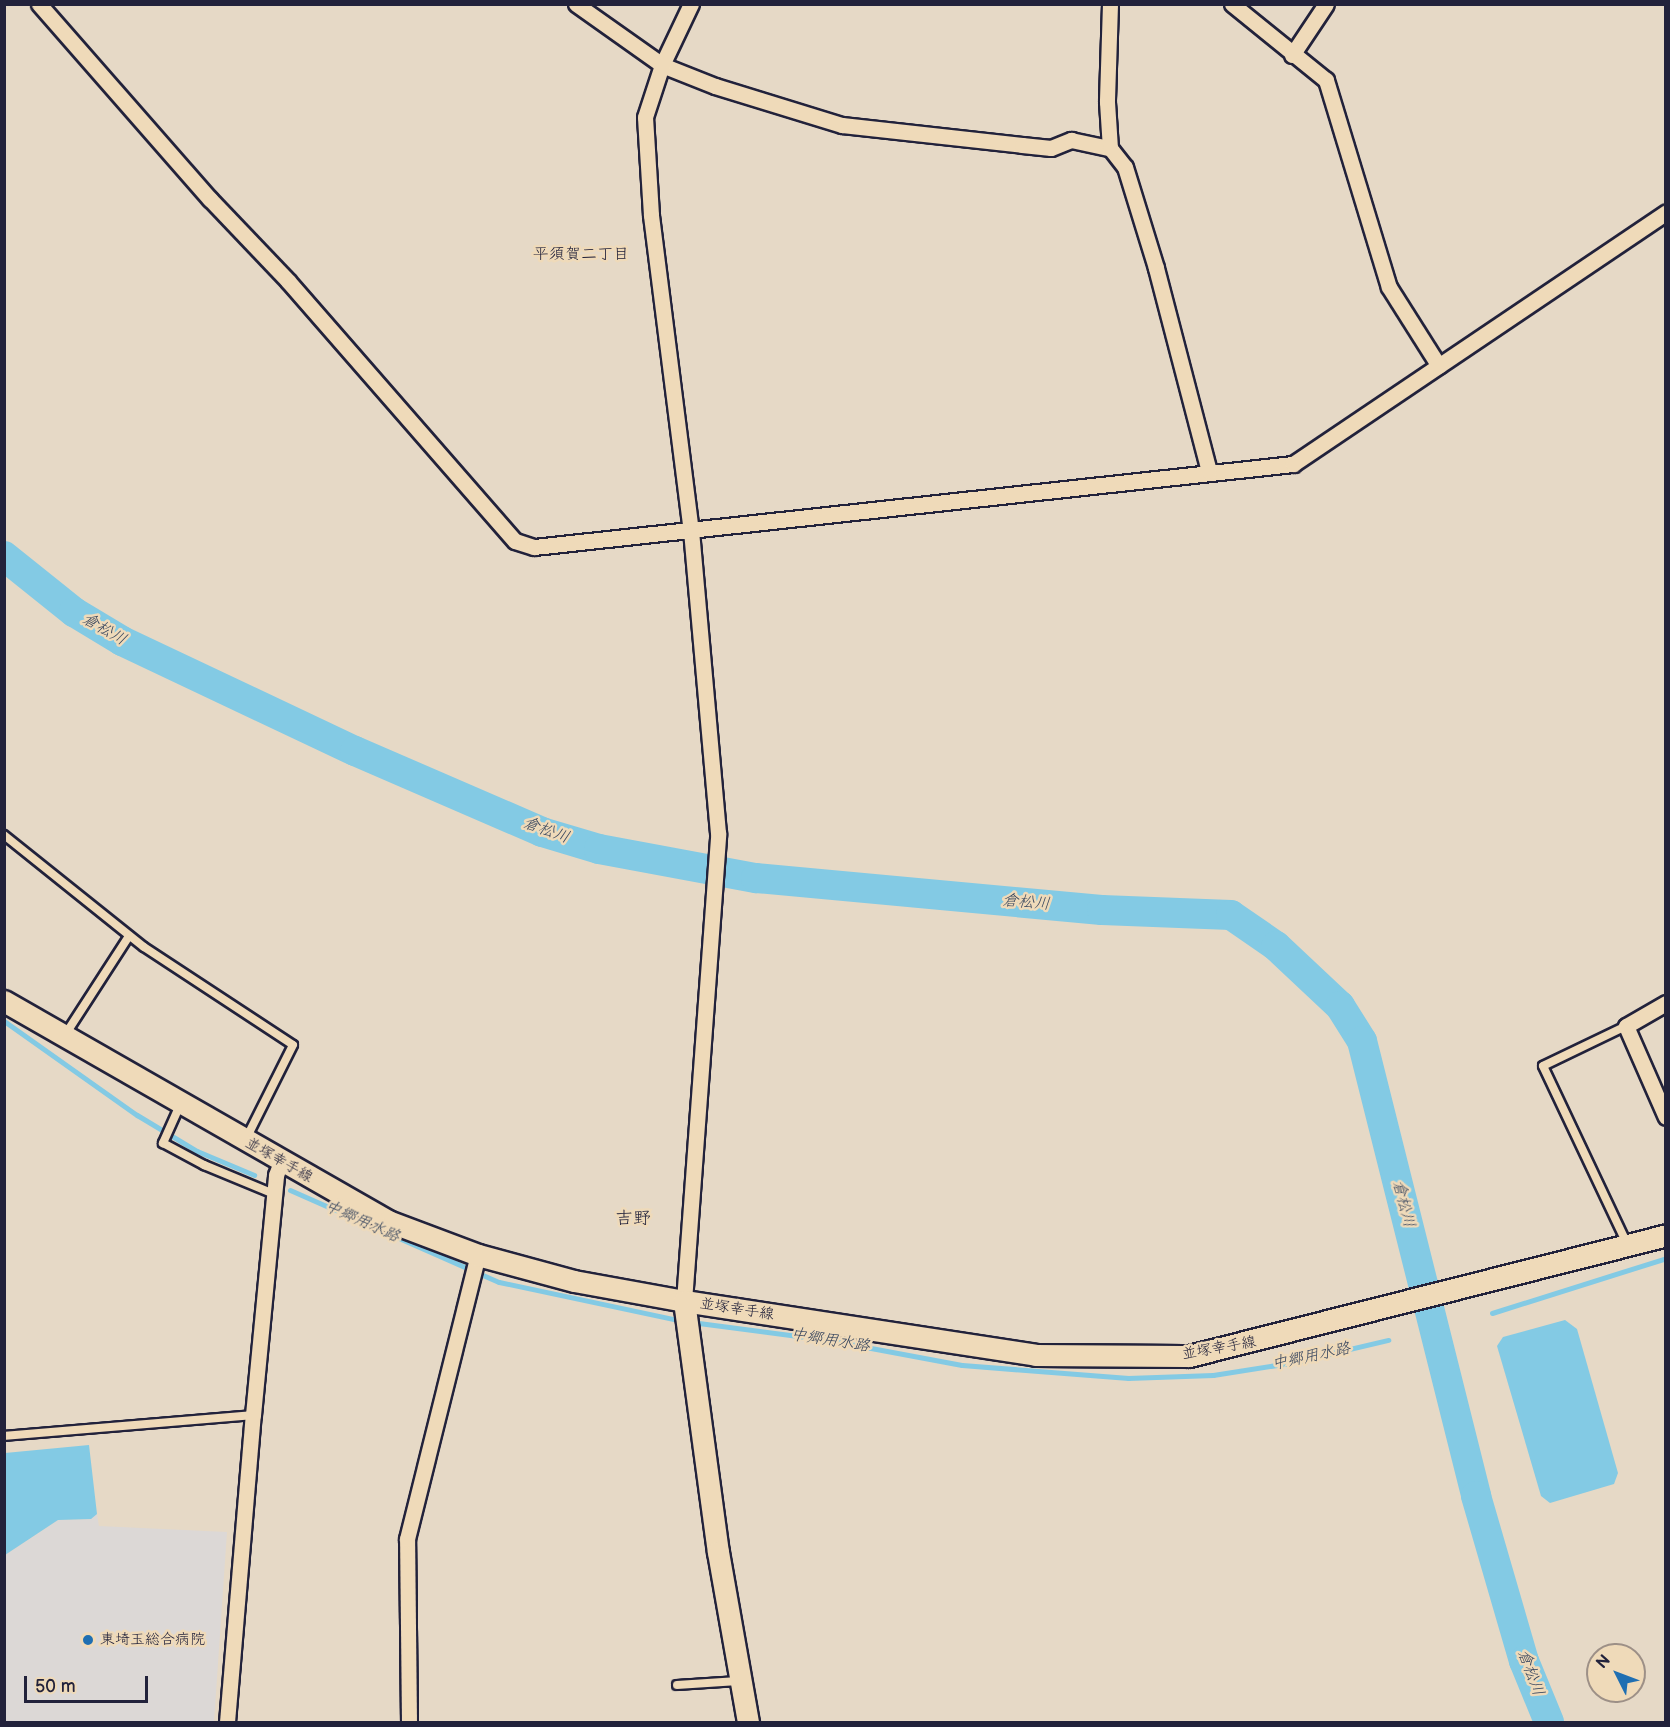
<!DOCTYPE html>
<meta charset="utf-8">
<style>
body{margin:0}
#map{position:relative;width:1670px;height:1727px;overflow:hidden;background:#e6d9c6;font-family:"Balsamiq Sans","Klee One",sans-serif}
div>[style]{position:absolute}
.built>*{inset:0;background:#dcd8d6}
.water>*{inset:0;background:#83cae4}
.stream>*{height:5px;margin:-2.5px;padding:0 2.5px;transform-origin:2.5px;border-radius:2.5px;background:#83cae4}
.river>*{height:30px;margin:-15px;padding:0 15px;transform-origin:15px;border-radius:15px;background:#83cae4}
.roads{filter:drop-shadow(2px 0 #22223b) drop-shadow(-2px 0 #22223b) drop-shadow(0 2px #22223b) drop-shadow(0 -2px #22223b)}
.lane>*{height:8px;margin:-4px;padding:0 4px;transform-origin:4px;border-radius:4px;background:#efdab9}
.street>*{height:15px;margin:-7.5px;padding:0 7.5px;transform-origin:7.5px;border-radius:7.5px;background:#efdab9}
.secondary>*{height:21px;margin:-10.5px;padding:0 10.5px;transform-origin:10.5px;border-radius:10.5px;background:#efdab9}
.dots>*{width:16px;height:16px;translate:-50% -50%;box-sizing:border-box;border:3px solid #efdab9;border-radius:50%}
span{translate:-50% -50%;white-space:nowrap;text-align:center;line-height:1.15;-webkit-text-stroke:5px #efdab9;paint-order:stroke}
.street-label{font-size:15px;color:#22223b}
.poi-label{font-size:15px;color:#22223b}
.left{translate:0 -50%;text-align:left}
.neighbourhood-label{font-size:16px;color:#22223b}
.water-label{font-size:16px;color:#35445d;font-style:italic}
.quarter-label{font-size:18px;color:#22223b}
.frame{position:absolute;inset:0;border:6px solid #22223b;pointer-events:none}
.north{position:absolute;left:1586px;top:1643px;width:60px;height:60px;box-sizing:border-box;background:#efdab9;border:2px solid #9d9087;border-radius:50%;rotate:312deg;font-size:16px;font-weight:700;line-height:24px;text-align:center;color:#22223b}
.north::after{content:'';display:block;margin:auto;width:21px;height:27px;background:#1f6fb2;clip-path:polygon(50% 0,100% 100%,50% 72%,0 100%)}
.scale{position:absolute;left:24px;top:1676px;width:124px;height:27px;box-sizing:border-box;border:3px solid #22223b;border-top:0;padding-left:8px;font-size:18px;line-height:21px;white-space:nowrap;color:#22223b;-webkit-text-stroke:4px #efdab9;paint-order:stroke}
</style>
<div id="map">
<div class="built">
<div style="clip-path:polygon(93px 1514px,97px 1514px,99px 1526px,227px 1532px,214px 1722px,5px 1722px,5px 1555px,58px 1520px,91px 1519px)"></div>
</div>
<div class="water">
<div style="clip-path:polygon(1565px 1320px,1577px 1329px,1618px 1473px,1614px 1484px,1550px 1503px,1541px 1496px,1497px 1346px,1503px 1337px)"></div>
<div style="clip-path:polygon(89px 1445px,97px 1514px,91px 1519px,58px 1520px,5px 1555px,5px 1453px)"></div>
</div>
<div class="stream">
<div style="left:4px;top:1021px;width:163px;rotate:35.3deg"></div>
<div style="left:137px;top:1115px;width:70px;rotate:31deg"></div>
<div style="left:197px;top:1151px;width:62px;rotate:22.8deg"></div>
<div style="left:290px;top:1190px;width:228px;rotate:23.8deg"></div>
<div style="left:499px;top:1282px;width:187px;rotate:12deg"></div>
<div style="left:1492px;top:1313px;width:182px;rotate:-17.5deg"></div>
<div style="left:691px;top:1322px;width:138px;rotate:7.5deg"></div>
<div style="left:828px;top:1340px;width:136px;rotate:10.6deg"></div>
<div style="left:962px;top:1365px;width:167px;rotate:4.5deg"></div>
<div style="left:1128px;top:1378px;width:85px;rotate:-2deg"></div>
<div style="left:1213px;top:1375px;width:78px;rotate:-8.9deg"></div>
<div style="left:1290px;top:1363px;width:101px;rotate:-13.2deg"></div>
</div>
<div class="river">
<div style="left:4px;top:556px;width:90px;rotate:38.7deg"></div>
<div style="left:74px;top:612px;width:56px;rotate:31.1deg"></div>
<div style="left:122px;top:641px;width:258px;rotate:25.3deg"></div>
<div style="left:355px;top:751px;width:204px;rotate:23.4deg"></div>
<div style="left:542px;top:832px;width:59px;rotate:16.6deg"></div>
<div style="left:599px;top:849px;width:160px;rotate:10.5deg"></div>
<div style="left:756px;top:878px;width:347px;rotate:5.3deg"></div>
<div style="left:1102px;top:910px;width:129px;rotate:2.2deg"></div>
<div style="left:1231px;top:915px;width:55px;rotate:34.6deg"></div>
<div style="left:1276px;top:946px;width:88px;rotate:43.2deg"></div>
<div style="left:1340px;top:1006px;width:41px;rotate:57.8deg"></div>
<div style="left:1362px;top:1041px;width:469px;rotate:75.9deg"></div>
<div style="left:1476px;top:1496px;width:172px;rotate:73.8deg"></div>
<div style="left:1524px;top:1661px;width:66px;rotate:67.7deg"></div>
</div>
<div class="roads">
<div class="lane">
<div style="left:4px;top:835px;width:179px;rotate:38.7deg"></div>
<div style="left:144px;top:947px;width:178px;rotate:33.3deg"></div>
<div style="left:293px;top:1045px;width:103px;rotate:116.6deg"></div>
<div style="left:1626px;top:1026px;width:92px;rotate:154.3deg"></div>
<div style="left:1543px;top:1066px;width:197px;rotate:64.7deg"></div>
<div style="left:65px;top:1035px;width:118px;rotate:-57.1deg"></div>
<div style="left:180px;top:1105px;width:42px;rotate:114.1deg"></div>
<div style="left:163px;top:1143px;width:47px;rotate:28.2deg"></div>
<div style="left:204px;top:1165px;width:76px;rotate:22.5deg"></div>
<div style="left:4px;top:1436px;width:250px;rotate:-4.8deg"></div>
<div style="left:677px;top:1685px;width:61px;rotate:-3.8deg"></div>
</div>
<div class="street">
<div style="left:39px;top:4px;width:259px;rotate:48.8deg"></div>
<div style="left:210px;top:199px;width:113px;rotate:46.4deg"></div>
<div style="left:288px;top:281px;width:345px;rotate:48.9deg"></div>
<div style="left:515px;top:541px;width:20px;rotate:18deg"></div>
<div style="left:534px;top:547px;width:764px;rotate:-6.24deg"></div>
<div style="left:1293px;top:464px;width:450px;rotate:-34deg"></div>
<div style="left:576px;top:4px;width:105px;rotate:35.3deg"></div>
<div style="left:662px;top:65px;width:57px;rotate:21.6deg"></div>
<div style="left:715px;top:86px;width:133px;rotate:17.1deg"></div>
<div style="left:842px;top:125px;width:181px;rotate:6.3deg"></div>
<div style="left:1022px;top:145px;width:29px;rotate:6deg"></div>
<div style="left:1051px;top:148px;width:22px;rotate:-22deg"></div>
<div style="left:1071px;top:140px;width:40px;rotate:12deg"></div>
<div style="left:1110px;top:4px;width:98px;rotate:91.8deg"></div>
<div style="left:1107px;top:102px;width:46px;rotate:86.3deg"></div>
<div style="left:1110px;top:148px;width:24px;rotate:52deg"></div>
<div style="left:1125px;top:167px;width:106px;rotate:72.9deg"></div>
<div style="left:1156px;top:268px;width:210px;rotate:75.4deg"></div>
<div style="left:1232px;top:4px;width:121px;rotate:39deg"></div>
<div style="left:1326px;top:80px;width:216px;rotate:73.1deg"></div>
<div style="left:1389px;top:287px;width:93px;rotate:57.7deg"></div>
<div style="left:1292px;top:55px;width:61px;rotate:-56.3deg"></div>
<div style="left:1666px;top:1003px;width:46px;rotate:150.1deg"></div>
<div style="left:1626px;top:1026px;width:99px;rotate:66.3deg"></div>
<div style="left:684px;top:1301px;width:469px;rotate:-85.8deg"></div>
<div style="left:718px;top:833px;width:302px;rotate:-95.1deg"></div>
<div style="left:691px;top:532px;width:320px;rotate:-97.2deg"></div>
<div style="left:651px;top:215px;width:98px;rotate:-93.5deg"></div>
<div style="left:645px;top:117px;width:55px;rotate:-71.9deg"></div>
<div style="left:662px;top:65px;width:68px;rotate:-64.6deg"></div>
<div style="left:227px;top:1722px;width:308px;rotate:-85.2deg"></div>
<div style="left:253px;top:1415px;width:241px;rotate:-84.5deg"></div>
<div style="left:276px;top:1175px;width:14px;rotate:-69deg"></div>
<div style="left:409px;top:1722px;width:183px;rotate:-90.6deg"></div>
<div style="left:407px;top:1539px;width:293px;rotate:-76deg"></div>
</div>
<div class="secondary">
<div style="left:4px;top:1001px;width:443px;rotate:29.8deg"></div>
<div style="left:388px;top:1221px;width:96px;rotate:20.7deg"></div>
<div style="left:478px;top:1255px;width:99px;rotate:15.2deg"></div>
<div style="left:574px;top:1281px;width:112px;rotate:10.3deg"></div>
<div style="left:684px;top:1301px;width:355px;rotate:8.7deg"></div>
<div style="left:1035px;top:1355px;width:154px;rotate:0.4deg"></div>
<div style="left:1189px;top:1356px;width:492px;rotate:-14.2deg"></div>
<div style="left:684px;top:1301px;width:253px;rotate:82.3deg"></div>
<div style="left:718px;top:1552px;width:173px;rotate:80deg"></div>
</div>
</div>
<div class="dots">
<div style="left:88px;top:1640px;background:#1f6fb2"></div>
</div>
<div class="street-label">
<span style="left:279px;top:1160px;rotate:30deg">並塚幸手線</span>
<span style="left:737px;top:1309px;rotate:9deg">並塚幸手線</span>
<span style="left:1219px;top:1348px;rotate:-10deg">並塚幸手線</span>
</div>
<div class="poi-label">
<span class="left" style="left:100px;top:1640px">東埼玉総合病院</span>
</div>
<div class="neighbourhood-label">
<span style="left:581px;top:255px">平須賀二丁目</span>
</div>
<div class="water-label">
<span style="left:104px;top:630px;rotate:30deg">倉松川</span>
<span style="left:546px;top:831px;rotate:20deg">倉松川</span>
<span style="left:1026px;top:903px;rotate:5deg">倉松川</span>
<span style="left:1403px;top:1204px;rotate:76deg">倉松川</span>
<span style="left:362px;top:1222px;rotate:24deg">中郷用水路</span>
<span style="left:830px;top:1341px;rotate:9deg">中郷用水路</span>
<span style="left:1311px;top:1357px;rotate:-12deg">中郷用水路</span>
<span style="left:1530px;top:1673px;rotate:70deg">倉松川</span>
</div>
<div class="quarter-label">
<span style="left:633px;top:1219px">吉野</span>
</div>
<div class="frame"></div>
<div class="north">N</div>
<div class="scale">50 m</div>
</div>
